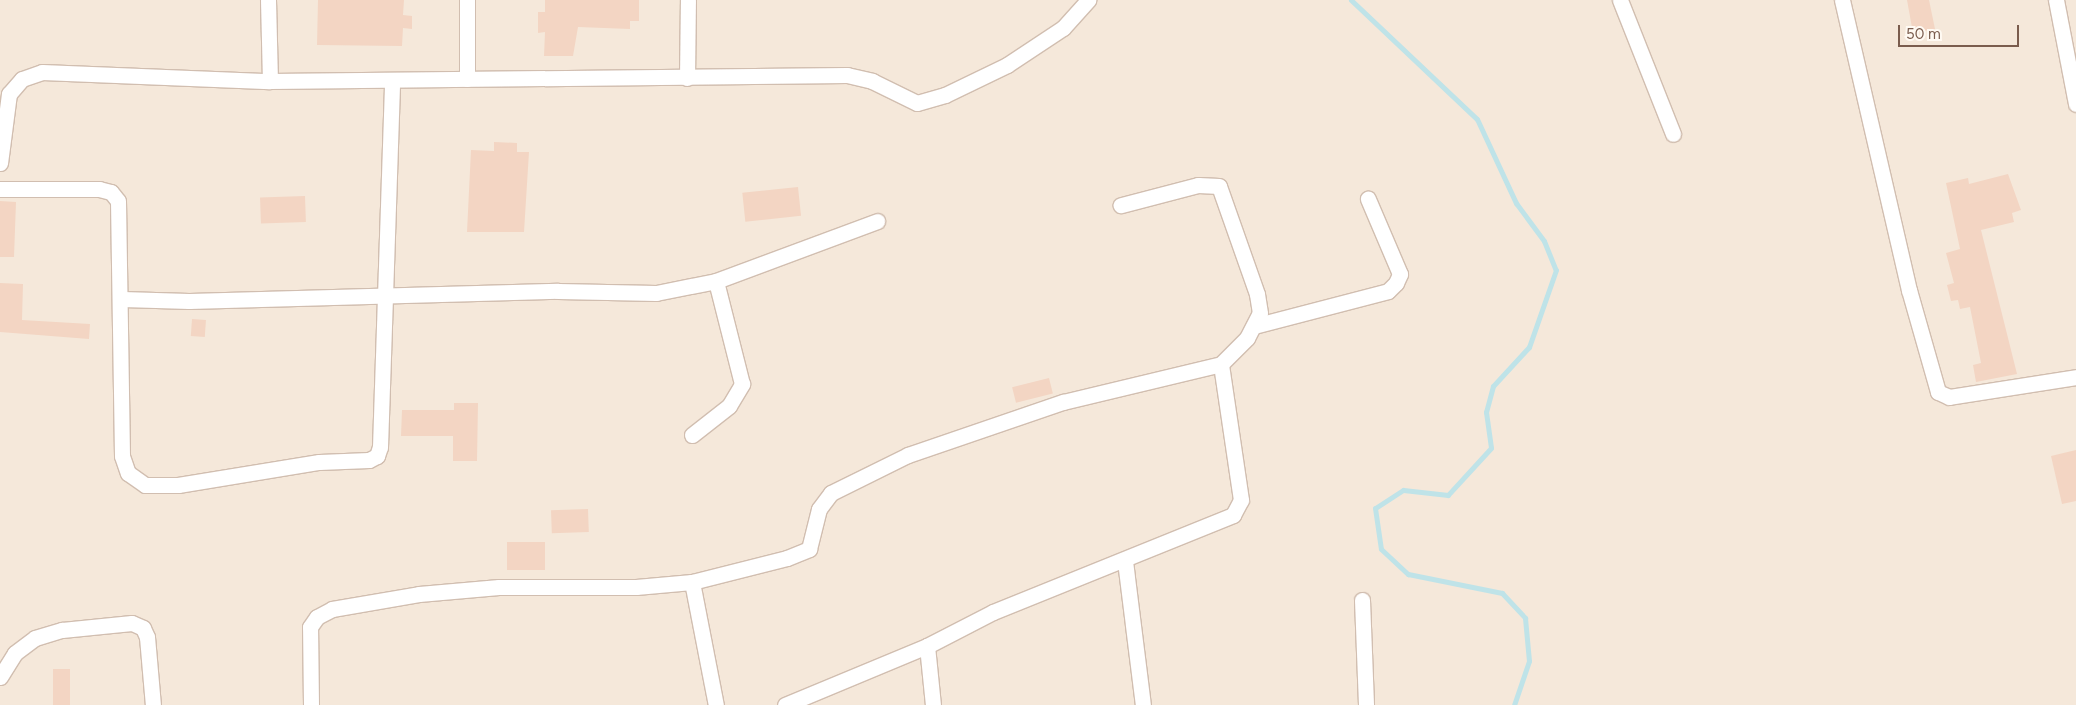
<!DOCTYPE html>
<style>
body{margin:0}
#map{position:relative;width:2076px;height:705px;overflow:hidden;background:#fdf6ec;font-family:Figtree,sans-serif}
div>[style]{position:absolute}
.residential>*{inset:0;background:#f5e8da;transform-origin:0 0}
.stream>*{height:5px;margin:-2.5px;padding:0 2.5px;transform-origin:2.5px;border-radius:2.5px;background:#bfe3e8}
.building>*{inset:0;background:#f3d5c3;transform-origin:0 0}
.roads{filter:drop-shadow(1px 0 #d1beb0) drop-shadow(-1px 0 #d1beb0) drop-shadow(0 1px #d1beb0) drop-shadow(0 -1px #d1beb0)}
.minor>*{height:15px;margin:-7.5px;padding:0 7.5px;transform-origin:7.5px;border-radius:7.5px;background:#fff}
span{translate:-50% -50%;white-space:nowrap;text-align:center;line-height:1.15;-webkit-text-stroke:4px #fffaf3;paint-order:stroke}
.scale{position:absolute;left:1898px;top:25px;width:121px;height:22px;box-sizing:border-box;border:2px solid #7a5c4d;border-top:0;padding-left:6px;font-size:15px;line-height:18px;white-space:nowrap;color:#7a5c4d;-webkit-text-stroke:4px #fffaf3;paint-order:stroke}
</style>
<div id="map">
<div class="residential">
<div style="left:0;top:0;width:2076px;height:705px"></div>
</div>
<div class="stream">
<div style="left:1351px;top:0;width:173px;rotate:43.4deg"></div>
<div style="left:1477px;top:119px;width:93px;rotate:65.1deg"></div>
<div style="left:1516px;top:203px;width:47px;rotate:53.6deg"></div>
<div style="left:1544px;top:241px;width:31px;rotate:68deg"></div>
<div style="left:1556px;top:270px;width:82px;rotate:109.3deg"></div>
<div style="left:1529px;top:347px;width:53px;rotate:132.7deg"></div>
<div style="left:1493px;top:386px;width:27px;rotate:105deg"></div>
<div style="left:1486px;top:412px;width:36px;rotate:82deg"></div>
<div style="left:1491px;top:448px;width:64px;rotate:132.5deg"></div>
<div style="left:1448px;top:495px;width:45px;rotate:-173.7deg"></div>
<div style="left:1403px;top:490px;width:33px;rotate:147deg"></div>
<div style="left:1375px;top:508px;width:41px;rotate:81.7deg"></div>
<div style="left:1381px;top:549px;width:37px;rotate:43deg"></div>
<div style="left:1408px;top:574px;width:96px;rotate:11.4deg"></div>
<div style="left:1502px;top:593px;width:34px;rotate:47deg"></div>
<div style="left:1525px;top:618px;width:43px;rotate:84.7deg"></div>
<div style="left:1529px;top:661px;width:46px;rotate:108.8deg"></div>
</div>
<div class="building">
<div style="clip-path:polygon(318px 0,404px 0,403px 15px,412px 16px,412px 29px,403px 28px,402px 46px,317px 45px)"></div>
<div style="clip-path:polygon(545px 0,639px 0,639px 21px,630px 21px,630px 29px,578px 27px,573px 56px,544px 56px,545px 32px,538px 33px,538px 12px,545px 12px)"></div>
<div style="clip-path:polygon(1907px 0,1929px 0,1935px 29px,1913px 33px)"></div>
<div style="clip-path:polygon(494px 142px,517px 143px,517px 152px,529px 152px,524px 232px,467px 232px,471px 150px,494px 151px)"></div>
<div style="clip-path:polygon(2008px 174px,2021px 210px,2012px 213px,2014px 222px,1981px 230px,2017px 374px,1976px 382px,1973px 365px,1981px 363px,1970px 307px,1960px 309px,1958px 300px,1951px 301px,1947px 285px,1954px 283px,1946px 253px,1960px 249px,1946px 183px,1968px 178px,1969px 184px)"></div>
<div style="left:798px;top:187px;width:29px;height:56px;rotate:84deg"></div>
<div style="left:305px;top:196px;width:26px;height:45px;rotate:88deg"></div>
<div style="clip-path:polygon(0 201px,16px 202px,14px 257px,0 257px)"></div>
<div style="clip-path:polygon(0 283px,23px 284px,22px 320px,90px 324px,89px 339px,0 332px)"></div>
<div style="left:192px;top:319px;width:14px;height:17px;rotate:4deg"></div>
<div style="left:1049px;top:378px;width:16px;height:38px;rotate:76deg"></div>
<div style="clip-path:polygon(454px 403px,478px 403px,477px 461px,453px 461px,453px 436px,401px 436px,402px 410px,454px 410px)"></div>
<div style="clip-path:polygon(2076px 450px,2076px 501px,2062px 504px,2051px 456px)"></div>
<div style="left:588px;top:509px;width:23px;height:37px;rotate:88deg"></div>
<div style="left:545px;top:542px;width:28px;height:38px;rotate:90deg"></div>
<div style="left:53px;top:669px;width:17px;height:36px"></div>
</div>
<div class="roads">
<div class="minor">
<div style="left:268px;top:0;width:81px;rotate:88.6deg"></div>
<div style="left:1620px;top:0;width:144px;rotate:68.4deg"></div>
<div style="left:1842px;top:0;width:298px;rotate:77deg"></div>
<div style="left:1909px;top:290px;width:106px;rotate:74.1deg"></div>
<div style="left:1938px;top:392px;width:12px;rotate:24deg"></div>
<div style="left:1949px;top:397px;width:129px;rotate:-8.9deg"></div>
<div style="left:2056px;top:0;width:106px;rotate:79.1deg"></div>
<div style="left:687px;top:78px;width:78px;rotate:-89.3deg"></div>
<div style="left:467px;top:79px;width:79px;rotate:-90deg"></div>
<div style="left:0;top:163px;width:70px;rotate:-82.6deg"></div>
<div style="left:9px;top:94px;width:20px;rotate:-49deg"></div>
<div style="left:22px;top:79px;width:21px;rotate:-19deg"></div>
<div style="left:42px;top:72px;width:228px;rotate:2.3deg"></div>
<div style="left:270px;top:81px;width:577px;rotate:-0.6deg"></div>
<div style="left:847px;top:75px;width:26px;rotate:13deg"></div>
<div style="left:872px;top:81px;width:50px;rotate:26.1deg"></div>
<div style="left:917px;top:103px;width:29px;rotate:-16deg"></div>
<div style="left:945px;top:95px;width:69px;rotate:-25.8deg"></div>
<div style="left:1007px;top:65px;width:67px;rotate:-33.5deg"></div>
<div style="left:1063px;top:28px;width:38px;rotate:-48deg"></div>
<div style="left:0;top:189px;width:99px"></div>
<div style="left:99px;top:189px;width:12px;rotate:14deg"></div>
<div style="left:111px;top:192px;width:11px;rotate:52deg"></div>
<div style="left:118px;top:201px;width:255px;rotate:89.1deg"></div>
<div style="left:122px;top:456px;width:18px;rotate:71deg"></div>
<div style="left:128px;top:473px;width:21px;rotate:35deg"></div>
<div style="left:145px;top:485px;width:33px"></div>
<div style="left:178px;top:485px;width:143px;rotate:-9.3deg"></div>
<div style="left:319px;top:462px;width:50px;rotate:-2.3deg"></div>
<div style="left:369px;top:460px;width:9px;rotate:-27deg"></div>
<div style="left:377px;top:456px;width:9px;rotate:-72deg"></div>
<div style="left:380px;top:447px;width:367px;rotate:-88.1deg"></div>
<div style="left:122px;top:299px;width:67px;rotate:1.7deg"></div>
<div style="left:189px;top:301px;width:369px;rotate:-1.6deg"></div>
<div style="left:558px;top:291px;width:98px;rotate:1.2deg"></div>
<div style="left:656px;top:293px;width:61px;rotate:-11.3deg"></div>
<div style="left:716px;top:281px;width:172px;rotate:-20.4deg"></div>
<div style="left:1254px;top:326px;width:138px;rotate:-14.6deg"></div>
<div style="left:1388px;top:291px;width:11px;rotate:-45deg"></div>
<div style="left:1396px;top:283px;width:10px;rotate:-66deg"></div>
<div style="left:1400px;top:274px;width:82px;rotate:-113.1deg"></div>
<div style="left:692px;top:435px;width:47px;rotate:-38.1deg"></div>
<div style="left:729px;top:406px;width:26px;rotate:-59deg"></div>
<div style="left:742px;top:384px;width:106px;rotate:-104.2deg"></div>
<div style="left:1125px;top:561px;width:145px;rotate:82.9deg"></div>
<div style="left:692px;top:582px;width:125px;rotate:79deg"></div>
<div style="left:1362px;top:600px;width:105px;rotate:87.8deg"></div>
<div style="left:927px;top:646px;width:59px;rotate:84.2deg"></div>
<div style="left:0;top:677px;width:28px;rotate:-58deg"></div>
<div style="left:15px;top:653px;width:25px;rotate:-37deg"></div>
<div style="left:35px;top:638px;width:28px;rotate:-17deg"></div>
<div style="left:62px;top:630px;width:70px;rotate:-5.7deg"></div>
<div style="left:132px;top:623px;width:12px;rotate:24deg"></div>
<div style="left:143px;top:628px;width:10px;rotate:66deg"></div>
<div style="left:147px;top:637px;width:68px;rotate:85deg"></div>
<div style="left:311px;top:705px;width:78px;rotate:-90.7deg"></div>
<div style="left:310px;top:627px;width:12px;rotate:-55deg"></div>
<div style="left:317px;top:617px;width:17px;rotate:-28deg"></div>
<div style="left:332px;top:609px;width:88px;rotate:-9.8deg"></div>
<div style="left:419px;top:594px;width:80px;rotate:-5deg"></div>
<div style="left:499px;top:587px;width:137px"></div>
<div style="left:636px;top:587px;width:56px;rotate:-5.1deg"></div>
<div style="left:692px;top:582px;width:98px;rotate:-14.2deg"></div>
<div style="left:787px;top:558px;width:24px;rotate:-22deg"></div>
<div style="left:809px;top:549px;width:41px;rotate:-76deg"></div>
<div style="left:819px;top:509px;width:20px;rotate:-53deg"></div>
<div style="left:831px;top:493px;width:86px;rotate:-26.3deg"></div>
<div style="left:908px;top:455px;width:164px;rotate:-18.9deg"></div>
<div style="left:1063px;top:402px;width:163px;rotate:-13.5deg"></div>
<div style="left:1221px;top:364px;width:37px;rotate:-45deg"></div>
<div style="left:1247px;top:338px;width:28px;rotate:-63deg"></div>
<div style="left:1260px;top:313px;width:19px;rotate:-99deg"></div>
<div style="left:1257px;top:294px;width:114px;rotate:-109.4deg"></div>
<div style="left:1219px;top:186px;width:21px;rotate:-177deg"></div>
<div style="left:1198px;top:185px;width:80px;rotate:165.4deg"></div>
<div style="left:785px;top:705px;width:154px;rotate:-22.6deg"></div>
<div style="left:927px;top:646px;width:74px;rotate:-27.3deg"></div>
<div style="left:993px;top:612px;width:259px;rotate:-22deg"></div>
<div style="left:1233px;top:515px;width:17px;rotate:-62deg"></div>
<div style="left:1241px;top:500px;width:137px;rotate:-98.4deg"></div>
</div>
</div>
<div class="scale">50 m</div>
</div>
